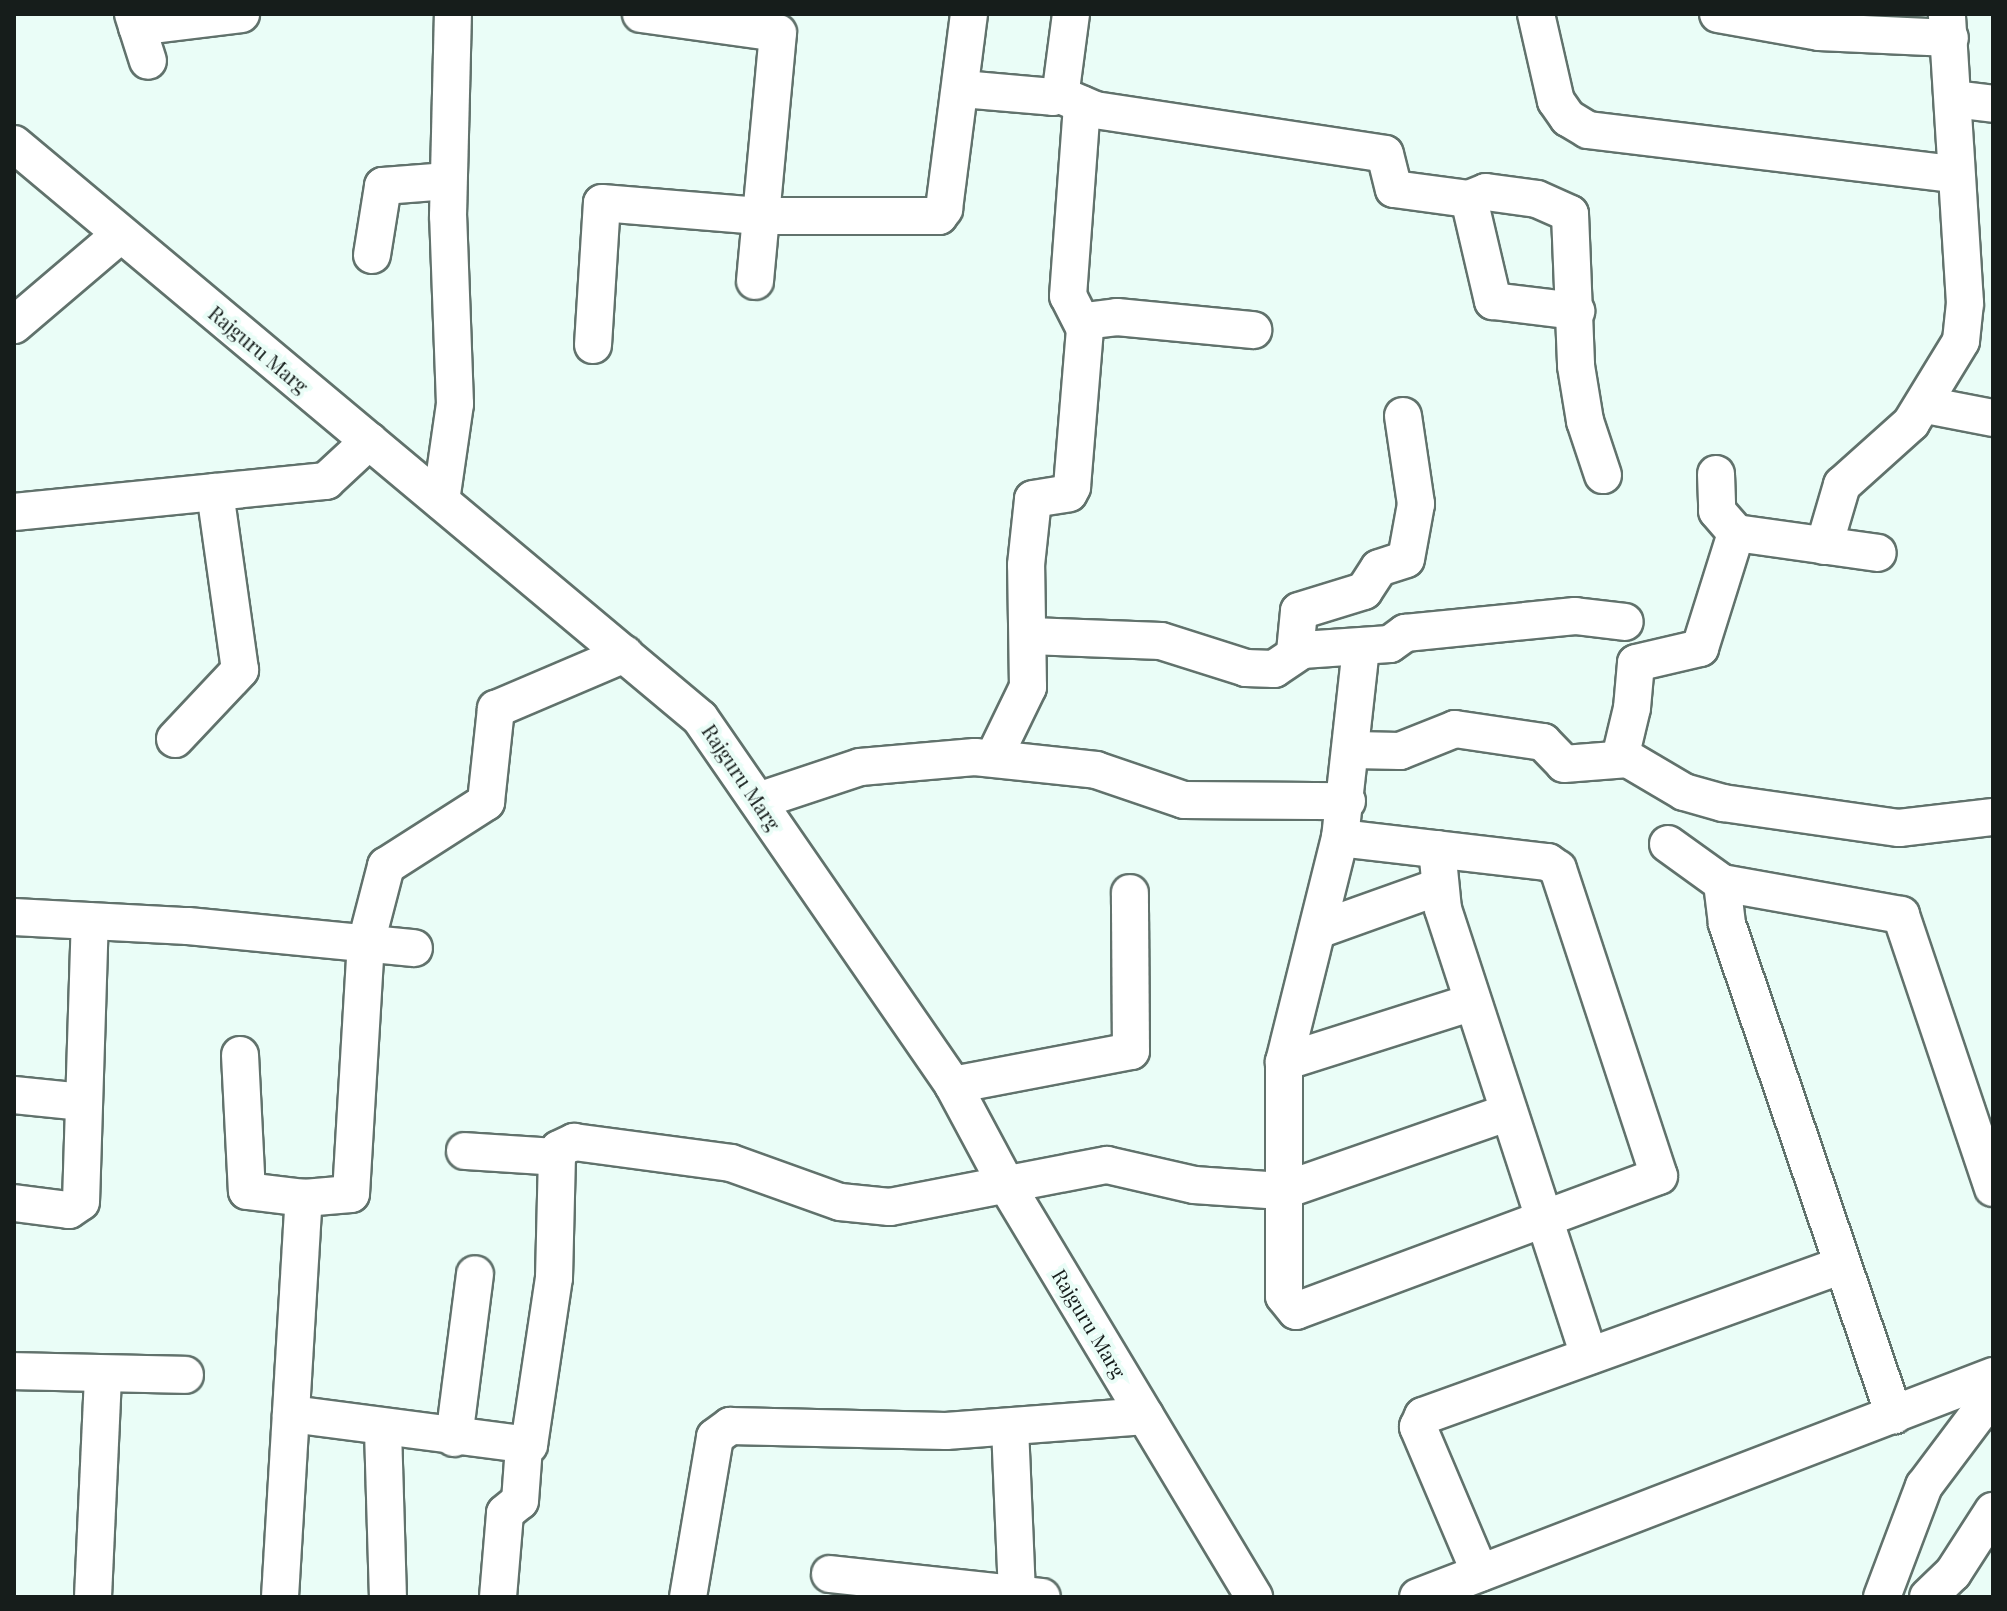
<!DOCTYPE html>
<style>
body{margin:0}
#map{position:relative;width:2007px;height:1611px;overflow:hidden;background:#eafdf7;font-family:"Playfair Display",serif}
div>[style]{position:absolute}
.roads{filter:drop-shadow(2px 0 #61726c) drop-shadow(-2px 0 #61726c) drop-shadow(0 2px #61726c) drop-shadow(0 -2px #61726c)}
.minor>*{height:36px;margin:-18px;padding:0 18px;transform-origin:18px;border-radius:18px;background:#fff}
span{translate:-50% -50%;white-space:nowrap;text-align:center;line-height:1.15;-webkit-text-stroke:8px #eafdf7;paint-order:stroke}
.street-label{font-size:20px;color:#161d1b}
.frame{position:absolute;inset:0;border:16px solid #161d1b;pointer-events:none}
</style>
<div id="map">
<div class="roads">
<div class="minor">
<div style="left:133px;top:14px;width:49px;rotate:72.3deg"></div>
<div style="left:641px;top:14px;width:138px;rotate:7.9deg"></div>
<div style="left:778px;top:33px;width:249px;rotate:95.3deg"></div>
<div style="left:1536px;top:14px;width:89px;rotate:77.1deg"></div>
<div style="left:1556px;top:101px;width:21px;rotate:55deg"></div>
<div style="left:1568px;top:118px;width:23px;rotate:31deg"></div>
<div style="left:1588px;top:130px;width:369px;rotate:6.9deg"></div>
<div style="left:1718px;top:14px;width:103px;rotate:10.1deg"></div>
<div style="left:1819px;top:32px;width:131px;rotate:2.6deg"></div>
<div style="left:137px;top:27px;width:105px;rotate:-7.1deg"></div>
<div style="left:962px;top:89px;width:91px;rotate:5deg"></div>
<div style="left:1053px;top:97px;width:11px;rotate:-41deg"></div>
<div style="left:1061px;top:90px;width:77px;rotate:-82.5deg"></div>
<div style="left:1058px;top:94px;width:40px;rotate:23.4deg"></div>
<div style="left:1095px;top:110px;width:293px;rotate:8.6deg"></div>
<div style="left:1385px;top:154px;width:36px;rotate:76deg"></div>
<div style="left:1394px;top:189px;width:76px;rotate:7.6deg"></div>
<div style="left:1469px;top:199px;width:105px;rotate:76.8deg"></div>
<div style="left:1493px;top:301px;width:84px;rotate:6.9deg"></div>
<div style="left:1954px;top:99px;width:39px;rotate:7deg"></div>
<div style="left:14px;top:144px;width:894px;rotate:39.92deg"></div>
<div style="left:700px;top:718px;width:446px;rotate:55.4deg"></div>
<div style="left:953px;top:1085px;width:112px;rotate:61.8deg"></div>
<div style="left:1006px;top:1184px;width:482px;rotate:59deg"></div>
<div style="left:1469px;top:199px;width:18px;rotate:-22deg"></div>
<div style="left:1486px;top:192px;width:51px;rotate:7.8deg"></div>
<div style="left:1537px;top:199px;width:36px;rotate:24deg"></div>
<div style="left:1570px;top:214px;width:152px;rotate:87.7deg"></div>
<div style="left:1576px;top:366px;width:56px;rotate:80.7deg"></div>
<div style="left:1585px;top:421px;width:57px;rotate:71.6deg"></div>
<div style="left:372px;top:255px;width:70px;rotate:-80.9deg"></div>
<div style="left:383px;top:186px;width:65px;rotate:-4.4deg"></div>
<div style="left:1085px;top:321px;width:32px;rotate:-7deg"></div>
<div style="left:1117px;top:317px;width:137px;rotate:5.5deg"></div>
<div style="left:14px;top:325px;width:140px;rotate:-40.4deg"></div>
<div style="left:593px;top:345px;width:142px;rotate:-86.4deg"></div>
<div style="left:602px;top:203px;width:158px;rotate:4.7deg"></div>
<div style="left:759px;top:216px;width:180px"></div>
<div style="left:939px;top:216px;width:9px;rotate:-54deg"></div>
<div style="left:944px;top:209px;width:197px;rotate:-82.7deg"></div>
<div style="left:1926px;top:405px;width:68px;rotate:11deg"></div>
<div style="left:1716px;top:474px;width:37px;rotate:88deg"></div>
<div style="left:1717px;top:511px;width:29px;rotate:49deg"></div>
<div style="left:1736px;top:533px;width:143px;rotate:8deg"></div>
<div style="left:441px;top:501px;width:98px;rotate:-81.8deg"></div>
<div style="left:455px;top:404px;width:188px;rotate:-92.1deg"></div>
<div style="left:448px;top:216px;width:202px;rotate:-88.6deg"></div>
<div style="left:14px;top:512px;width:314px;rotate:-5.7deg"></div>
<div style="left:326px;top:481px;width:59px;rotate:-42.9deg"></div>
<div style="left:1824px;top:546px;width:64px;rotate:-73.6deg"></div>
<div style="left:1842px;top:485px;width:93px;rotate:-41.9deg"></div>
<div style="left:1911px;top:423px;width:96px;rotate:-58.6deg"></div>
<div style="left:1961px;top:341px;width:38px;rotate:-84deg"></div>
<div style="left:1965px;top:303px;width:290px;rotate:-93.6deg"></div>
<div style="left:1030px;top:636px;width:131px;rotate:2.2deg"></div>
<div style="left:1161px;top:641px;width:89px;rotate:17.6deg"></div>
<div style="left:1246px;top:668px;width:28px;rotate:2deg"></div>
<div style="left:1274px;top:669px;width:34px;rotate:-34deg"></div>
<div style="left:1302px;top:650px;width:88px;rotate:-3.9deg"></div>
<div style="left:1390px;top:644px;width:19px;rotate:-36deg"></div>
<div style="left:1405px;top:633px;width:171px;rotate:-5.7deg"></div>
<div style="left:1575px;top:616px;width:50px;rotate:6.8deg"></div>
<div style="left:1295px;top:652px;width:41px;rotate:-84.4deg"></div>
<div style="left:1299px;top:611px;width:68px;rotate:-17.1deg"></div>
<div style="left:1364px;top:591px;width:27px;rotate:-57deg"></div>
<div style="left:1379px;top:568px;width:28px;rotate:-18deg"></div>
<div style="left:1406px;top:559px;width:56px;rotate:-79.7deg"></div>
<div style="left:1416px;top:504px;width:89px;rotate:-98.4deg"></div>
<div style="left:175px;top:739px;width:95px;rotate:-46.7deg"></div>
<div style="left:240px;top:670px;width:180px;rotate:-98deg"></div>
<div style="left:1354px;top:750px;width:46px;rotate:1.2deg"></div>
<div style="left:1400px;top:751px;width:59px;rotate:-21.8deg"></div>
<div style="left:1455px;top:729px;width:89px;rotate:8.4deg"></div>
<div style="left:1543px;top:742px;width:30px;rotate:46deg"></div>
<div style="left:1564px;top:764px;width:64px;rotate:-4.5deg"></div>
<div style="left:1628px;top:759px;width:65px;rotate:30.5deg"></div>
<div style="left:1684px;top:792px;width:41px;rotate:15.8deg"></div>
<div style="left:1723px;top:803px;width:178px;rotate:8.1deg"></div>
<div style="left:1899px;top:828px;width:95px;rotate:-6.7deg"></div>
<div style="left:994px;top:757px;width:78px;rotate:-64.1deg"></div>
<div style="left:1028px;top:687px;width:122px;rotate:-90.9deg"></div>
<div style="left:1026px;top:565px;width:66px;rotate:-83.9deg"></div>
<div style="left:1033px;top:499px;width:36px;rotate:-9deg"></div>
<div style="left:1069px;top:493px;width:7px;rotate:-63deg"></div>
<div style="left:1072px;top:487px;width:159px;rotate:-85.3deg"></div>
<div style="left:1085px;top:329px;width:37px;rotate:-117deg"></div>
<div style="left:1068px;top:296px;width:192px;rotate:-85.8deg"></div>
<div style="left:1620px;top:758px;width:51px;rotate:-76.5deg"></div>
<div style="left:1632px;top:708px;width:45px;rotate:-84.9deg"></div>
<div style="left:1636px;top:663px;width:66px;rotate:-13.2deg"></div>
<div style="left:1700px;top:648px;width:121px;rotate:-72.6deg"></div>
<div style="left:758px;top:801px;width:108px;rotate:-18.4deg"></div>
<div style="left:860px;top:767px;width:115px;rotate:-5deg"></div>
<div style="left:975px;top:757px;width:122px;rotate:6.1deg"></div>
<div style="left:1096px;top:770px;width:93px;rotate:18.8deg"></div>
<div style="left:1184px;top:800px;width:163px;rotate:0.4deg"></div>
<div style="left:1340px;top:838px;width:209px;rotate:6.6deg"></div>
<div style="left:1548px;top:862px;width:12px;rotate:35deg"></div>
<div style="left:1558px;top:869px;width:323px;rotate:71.8deg"></div>
<div style="left:1659px;top:1176px;width:387px;rotate:159.6deg"></div>
<div style="left:1296px;top:1311px;width:19px;rotate:-129deg"></div>
<div style="left:1284px;top:1296px;width:234px;rotate:-90deg"></div>
<div style="left:1284px;top:1062px;width:231px;rotate:-76deg"></div>
<div style="left:1340px;top:838px;width:192px;rotate:-83.7deg"></div>
<div style="left:1668px;top:844px;width:67px;rotate:35.8deg"></div>
<div style="left:1722px;top:883px;width:182px;rotate:10.1deg"></div>
<div style="left:1901px;top:915px;width:288px;rotate:71.4deg"></div>
<div style="left:1437px;top:849px;width:60px;rotate:84.3deg"></div>
<div style="left:1443px;top:909px;width:470px;rotate:71.9deg"></div>
<div style="left:1722px;top:883px;width:41px;rotate:83deg"></div>
<div style="left:1727px;top:924px;width:519px;rotate:71.22deg"></div>
<div style="left:14px;top:917px;width:174px;rotate:3deg"></div>
<div style="left:188px;top:926px;width:227px;rotate:5.6deg"></div>
<div style="left:1318px;top:930px;width:127px;rotate:-19.7deg"></div>
<div style="left:240px;top:1055px;width:136px;rotate:87.1deg"></div>
<div style="left:247px;top:1191px;width:57px;rotate:7deg"></div>
<div style="left:304px;top:1198px;width:47px;rotate:-4.9deg"></div>
<div style="left:351px;top:1194px;width:251px;rotate:-86.6deg"></div>
<div style="left:366px;top:943px;width:80px;rotate:-75.4deg"></div>
<div style="left:386px;top:866px;width:119px;rotate:-32.6deg"></div>
<div style="left:486px;top:802px;width:94px;rotate:-83.9deg"></div>
<div style="left:496px;top:709px;width:140px;rotate:-23.1deg"></div>
<div style="left:1284px;top:1062px;width:198px;rotate:-17.6deg"></div>
<div style="left:953px;top:1085px;width:181px;rotate:-10.8deg"></div>
<div style="left:1131px;top:1051px;width:158px;rotate:-90.4deg"></div>
<div style="left:14px;top:1095px;width:69px;rotate:5.8deg"></div>
<div style="left:465px;top:1151px;width:92px;rotate:3.7deg"></div>
<div style="left:14px;top:1203px;width:55px;rotate:7.3deg"></div>
<div style="left:69px;top:1210px;width:14px;rotate:-34deg"></div>
<div style="left:81px;top:1202px;width:281px;rotate:-88.2deg"></div>
<div style="left:14px;top:1371px;width:171px;rotate:1.3deg"></div>
<div style="left:291px;top:1414px;width:240px;rotate:7.4deg"></div>
<div style="left:529px;top:1445px;width:169px;rotate:-81.5deg"></div>
<div style="left:554px;top:1278px;width:121px;rotate:-88.6deg"></div>
<div style="left:557px;top:1157px;width:8px;rotate:-76deg"></div>
<div style="left:559px;top:1149px;width:17px;rotate:-25deg"></div>
<div style="left:574px;top:1142px;width:158px;rotate:7.6deg"></div>
<div style="left:731px;top:1163px;width:116px;rotate:19.7deg"></div>
<div style="left:840px;top:1202px;width:50px;rotate:5.7deg"></div>
<div style="left:890px;top:1207px;width:221px;rotate:-11deg"></div>
<div style="left:1107px;top:1165px;width:89px;rotate:12.9deg"></div>
<div style="left:1194px;top:1185px;width:88px;rotate:3.9deg"></div>
<div style="left:1282px;top:1191px;width:240px;rotate:-19.2deg"></div>
<div style="left:1010px;top:1427px;width:170px;rotate:87.6deg"></div>
<div style="left:383px;top:1430px;width:167px;rotate:88.3deg"></div>
<div style="left:454px;top:1438px;width:165px;rotate:-82.7deg"></div>
<div style="left:1480px;top:1573px;width:159px;rotate:-113deg"></div>
<div style="left:1418px;top:1427px;width:12px;rotate:-66deg"></div>
<div style="left:1423px;top:1416px;width:445px;rotate:-19.8deg"></div>
<div style="left:830px;top:1574px;width:213px;rotate:6.2deg"></div>
<div style="left:93px;top:1597px;width:223px;rotate:-87.4deg"></div>
<div style="left:280px;top:1597px;width:400px;rotate:-86.6deg"></div>
<div style="left:498px;top:1597px;width:84px;rotate:-85.2deg"></div>
<div style="left:505px;top:1513px;width:19px;rotate:-39deg"></div>
<div style="left:520px;top:1501px;width:54px;rotate:-85.8deg"></div>
<div style="left:688px;top:1597px;width:162px;rotate:-80.4deg"></div>
<div style="left:715px;top:1437px;width:19px;rotate:-36deg"></div>
<div style="left:730px;top:1426px;width:216px;rotate:1.3deg"></div>
<div style="left:946px;top:1431px;width:200px;rotate:-4.3deg"></div>
<div style="left:1418px;top:1597px;width:616px;rotate:-21.02deg"></div>
<div style="left:1882px;top:1597px;width:119px;rotate:-69.3deg"></div>
<div style="left:1924px;top:1486px;width:115px;rotate:-53.1deg"></div>
<div style="left:1928px;top:1597px;width:35px;rotate:-44deg"></div>
<div style="left:1953px;top:1573px;width:74px;rotate:-57.2deg"></div>
</div>
</div>
<div class="street-label">
<span style="left:259px;top:349px;rotate:40deg">Rajguru Marg</span>
<span style="left:742px;top:777px;rotate:56deg">Rajguru Marg</span>
<span style="left:1090px;top:1323px;rotate:59deg">Rajguru Marg</span>
</div>
<div class="frame"></div>
</div>
